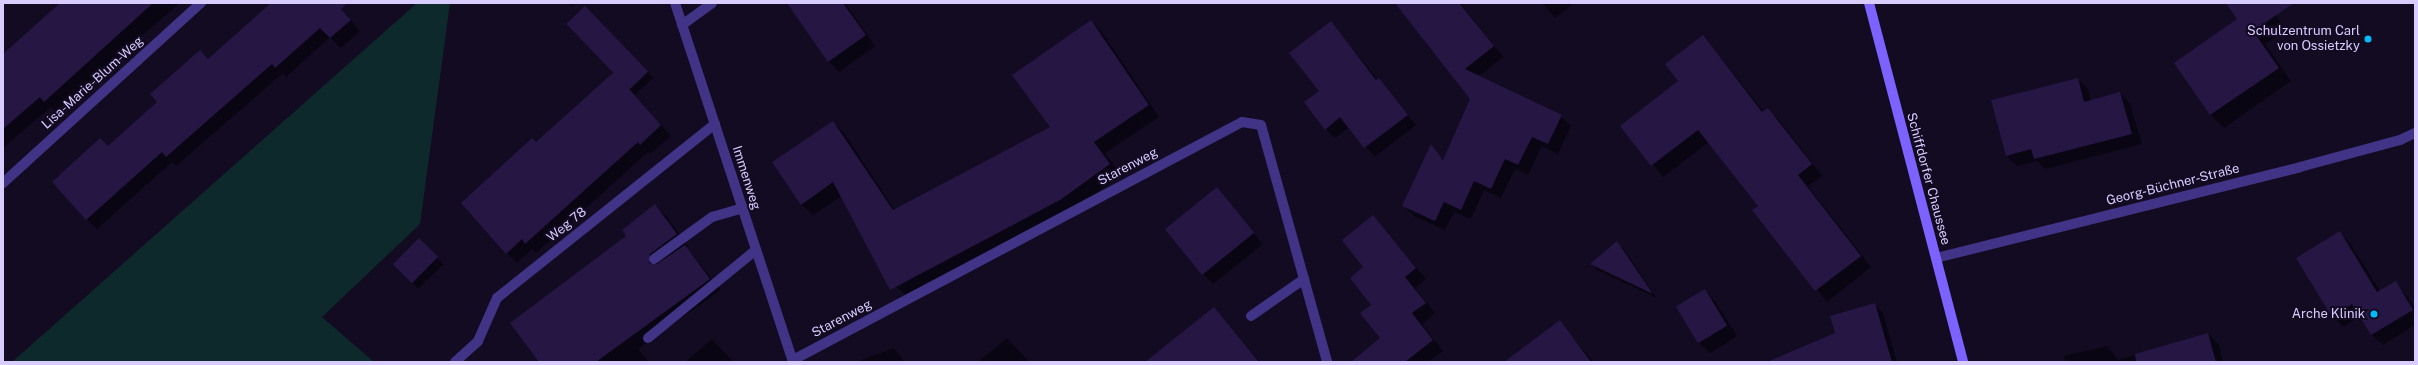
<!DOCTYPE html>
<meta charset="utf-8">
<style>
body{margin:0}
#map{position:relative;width:2418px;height:365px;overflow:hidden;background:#120b22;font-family:"Public Sans",sans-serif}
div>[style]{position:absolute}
.green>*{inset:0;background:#0e292c}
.shadow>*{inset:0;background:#0007;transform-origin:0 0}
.building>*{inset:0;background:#261644;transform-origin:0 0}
.service>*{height:10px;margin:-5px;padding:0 5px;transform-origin:5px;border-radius:5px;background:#413385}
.minor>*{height:10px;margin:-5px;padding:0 5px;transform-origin:5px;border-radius:5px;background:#413385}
.secondary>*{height:10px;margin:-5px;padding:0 5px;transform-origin:5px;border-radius:5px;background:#7c63ff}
.dots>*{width:11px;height:11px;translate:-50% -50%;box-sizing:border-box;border:2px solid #120b22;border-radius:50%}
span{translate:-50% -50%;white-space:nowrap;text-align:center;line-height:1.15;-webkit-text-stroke:4px #120b22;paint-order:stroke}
.poi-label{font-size:13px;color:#d9ccff}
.right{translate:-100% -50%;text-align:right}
.street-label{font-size:13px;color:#d9ccff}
.frame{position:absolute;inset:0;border:4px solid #d9ccff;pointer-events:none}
</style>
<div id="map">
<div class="green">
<div style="clip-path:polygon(417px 3px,450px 3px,420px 224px,322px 317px,374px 362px,12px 362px)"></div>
</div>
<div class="shadow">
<div style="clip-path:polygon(74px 3px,180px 3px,55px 111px,51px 107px,3px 148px,3px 62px)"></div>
<div style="clip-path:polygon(272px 3px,337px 3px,360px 31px,341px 48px,330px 37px,286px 77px,283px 73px,176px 166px,172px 162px,97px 229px,87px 219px,108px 147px)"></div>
<div style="clip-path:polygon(569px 3px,575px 3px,572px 6px)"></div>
<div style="clip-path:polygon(807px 3px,845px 3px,875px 46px,839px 72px,828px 61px)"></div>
<div style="clip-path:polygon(1397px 3px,1460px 3px,1503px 57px,1478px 77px,1561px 116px,1571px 126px,1558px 154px,1542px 146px,1528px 175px,1515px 169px,1501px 198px,1484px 190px,1471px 219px,1454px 212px,1445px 230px,1414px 216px,1403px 205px,1431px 146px,1444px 160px,1472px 99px)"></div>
<div style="clip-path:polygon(1542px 3px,1574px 3px,1555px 18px)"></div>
<div style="clip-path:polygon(2227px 3px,2267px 3px,2286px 30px,2265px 44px,2291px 81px,2224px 128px,2211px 115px,2175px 63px,2239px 19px)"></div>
<div style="left:585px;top:7px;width:98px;height:25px;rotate:46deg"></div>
<div style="clip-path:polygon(1091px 21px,1102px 32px,1159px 117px,1105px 153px,1121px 175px,1071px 211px,908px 297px,896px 286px,842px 196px,813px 215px,801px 204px,833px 122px,844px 133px,895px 210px,1051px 128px)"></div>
<div style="clip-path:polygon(1330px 22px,1416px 125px,1375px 157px,1349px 127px,1335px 138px,1326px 129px,1320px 91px)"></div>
<div style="clip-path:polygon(1703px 36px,1764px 112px,1768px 109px,1779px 120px,1822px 176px,1808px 186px,1871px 267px,1827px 302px,1754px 210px,1759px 206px,1709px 142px,1663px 177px,1622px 126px,1679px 82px)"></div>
<div style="clip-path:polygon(2077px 79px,2088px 89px,2091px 101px,2120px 93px,2130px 104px,2142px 144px,2045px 169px,2037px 161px,2017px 166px,2007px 156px,1992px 101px)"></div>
<div style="clip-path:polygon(624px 83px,671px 136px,650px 154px,648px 152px,536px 253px,532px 249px,517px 263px,507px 253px)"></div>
<div style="clip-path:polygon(1217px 189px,1263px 244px,1213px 284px,1203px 274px)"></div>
<div style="clip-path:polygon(655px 205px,666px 216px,688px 246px,686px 247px,721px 290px,638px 349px,649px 362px,541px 362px,628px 236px)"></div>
<div style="clip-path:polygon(1373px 216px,1426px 279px,1415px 288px,1435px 313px,1422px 324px,1443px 351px,1428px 362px,1379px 362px,1382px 339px,1364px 268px)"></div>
<div style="clip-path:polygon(2340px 232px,2350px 243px,2380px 291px,2396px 282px,2415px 307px,2415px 325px,2383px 345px,2372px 335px,2360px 316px,2343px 327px,2333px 316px)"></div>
<div style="left:419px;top:239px;width:35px;height:35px;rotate:46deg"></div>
<div style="clip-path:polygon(1617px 242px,1623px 248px,1657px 298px,1597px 270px,1591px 264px)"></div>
<div style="clip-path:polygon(1705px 291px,1715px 301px,1737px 336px,1710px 353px,1699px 343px,1677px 308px)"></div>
<div style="clip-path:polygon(1874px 304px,1883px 313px,1897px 362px,1777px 362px,1836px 334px)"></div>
<div style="clip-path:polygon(1214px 308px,1260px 362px,1147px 362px)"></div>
<div style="clip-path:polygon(1560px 322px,1593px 362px,1516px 362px)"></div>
<div style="clip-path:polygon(2208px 334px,2219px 345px,2223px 362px,2065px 362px,2064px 356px,2107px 346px,2118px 360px)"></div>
<div style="clip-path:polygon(1007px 338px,1029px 362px,978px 362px)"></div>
<div style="clip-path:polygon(712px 339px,733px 362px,685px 362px)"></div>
<div style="clip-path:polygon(894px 348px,905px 362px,856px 362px)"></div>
</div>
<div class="building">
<div style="clip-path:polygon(60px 3px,153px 3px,44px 102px,40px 97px,3px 129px,3px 54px)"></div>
<div style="clip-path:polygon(271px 3px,347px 3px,341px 9px,351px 20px,330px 38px,320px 28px,275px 68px,272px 64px,166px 157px,162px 152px,86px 220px,52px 182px,100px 138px,108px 146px,157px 102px,150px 94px,200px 50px,208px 59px)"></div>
<div style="clip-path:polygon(787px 3px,843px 3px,866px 35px,828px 62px)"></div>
<div style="clip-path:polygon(1395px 3px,1459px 3px,1494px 46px,1465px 69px,1562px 115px,1548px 144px,1532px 137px,1518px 165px,1505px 159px,1491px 189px,1474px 181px,1461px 210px,1444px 202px,1435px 221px,1402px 206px,1431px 144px,1443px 160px,1470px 99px)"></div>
<div style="clip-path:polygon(2226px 3px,2294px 3px,2253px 31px,2279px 68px,2210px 115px,2174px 63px,2237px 19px)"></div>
<div style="left:585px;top:6px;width:91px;height:26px;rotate:46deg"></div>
<div style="clip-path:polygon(1091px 20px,1149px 105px,1094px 142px,1110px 164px,1060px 200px,890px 290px,833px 182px,801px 205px,772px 162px,833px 121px,893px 210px,1050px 127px,1012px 75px)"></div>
<div style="clip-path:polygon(1331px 21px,1376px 80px,1379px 78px,1408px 115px,1364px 148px,1340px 117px,1325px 130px,1304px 102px,1319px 91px,1289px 53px)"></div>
<div style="clip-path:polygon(1703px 35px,1762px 112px,1768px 108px,1812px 164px,1798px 175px,1861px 256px,1815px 291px,1752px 210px,1758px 206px,1698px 130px,1651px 166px,1620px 126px,1678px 81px,1665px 64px)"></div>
<div style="clip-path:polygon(614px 72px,661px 125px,640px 145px,638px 142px,525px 244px,522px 239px,506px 254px,461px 203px,532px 138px,536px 142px)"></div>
<div style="clip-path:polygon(2078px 78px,2084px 102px,2120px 92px,2132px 134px,2034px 159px,2031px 149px,2006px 156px,1991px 100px)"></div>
<div style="left:1217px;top:187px;width:59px;height:67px;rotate:51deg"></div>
<div style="clip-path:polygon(655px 204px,677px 234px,650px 254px,649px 263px,657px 264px,685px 245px,710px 279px,596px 362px,539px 362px,510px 323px,626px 236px,622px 230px)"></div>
<div style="clip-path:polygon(1373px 215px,1416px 268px,1405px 277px,1426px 303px,1412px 313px,1433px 340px,1405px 362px,1351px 362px,1380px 338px,1360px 313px,1371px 305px,1350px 278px,1363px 267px,1342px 240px)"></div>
<div style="clip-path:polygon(2340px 231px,2377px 292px,2396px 281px,2413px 310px,2371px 335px,2352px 304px,2332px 317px,2296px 258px)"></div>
<div style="left:419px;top:238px;width:27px;height:37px;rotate:45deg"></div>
<div style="clip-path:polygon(1617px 241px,1653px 294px,1590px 264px)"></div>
<div style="left:1705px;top:289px;width:43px;height:34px;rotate:59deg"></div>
<div style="clip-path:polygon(1875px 303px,1892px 362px,1767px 362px,1835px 333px,1830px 316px)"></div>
<div style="clip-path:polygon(1214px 307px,1259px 362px,1145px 362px)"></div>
<div style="clip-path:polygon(1560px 320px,1591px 362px,1504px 362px)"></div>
<div style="clip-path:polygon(2208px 333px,2216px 362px,2136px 362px,2135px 354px)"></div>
</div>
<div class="service">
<div style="left:654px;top:259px;width:72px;rotate:-35.9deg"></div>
<div style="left:712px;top:217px;width:32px;rotate:-16deg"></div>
<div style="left:1251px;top:316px;width:65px;rotate:-34.9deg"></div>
<div style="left:648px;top:338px;width:139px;rotate:-39.2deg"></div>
<div style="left:455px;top:362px;width:31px;rotate:-42deg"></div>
<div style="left:478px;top:341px;width:47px;rotate:-66.2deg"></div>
<div style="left:497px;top:298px;width:279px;rotate:-38.6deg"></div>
</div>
<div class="minor">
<div style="left:675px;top:3px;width:378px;rotate:71.8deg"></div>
<div style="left:682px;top:25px;width:37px;rotate:-36deg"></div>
<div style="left:3px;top:183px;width:268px;rotate:-42.3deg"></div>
<div style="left:1936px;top:258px;width:375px;rotate:-14deg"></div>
<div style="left:2300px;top:167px;width:104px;rotate:-15.1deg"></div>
<div style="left:2400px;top:140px;width:17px;rotate:-25deg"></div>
<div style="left:793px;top:360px;width:508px;rotate:-27.93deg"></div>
<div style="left:1242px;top:122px;width:19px;rotate:9deg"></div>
<div style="left:1261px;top:125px;width:246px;rotate:74.4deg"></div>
</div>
<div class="secondary">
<div style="left:1869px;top:3px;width:371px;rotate:75.3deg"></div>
</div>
<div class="dots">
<div style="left:2368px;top:39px;background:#00bdf7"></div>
<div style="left:2374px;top:314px;background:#00bdf7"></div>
</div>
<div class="poi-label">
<span class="right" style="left:2360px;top:39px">Schulzentrum Carl<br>von Ossietzky</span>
<span class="right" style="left:2365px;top:314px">Arche Klinik</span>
</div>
<div class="street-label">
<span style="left:93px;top:83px;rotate:-42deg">Lisa-Marie-Blum-Weg</span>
<span style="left:1128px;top:167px;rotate:-28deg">Starenweg</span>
<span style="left:746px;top:178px;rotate:72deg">Immenweg</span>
<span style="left:1928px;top:179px;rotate:75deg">Schiffdorfer Chaussee</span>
<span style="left:2173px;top:185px;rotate:-14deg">Georg-Büchner-Straße</span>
<span style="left:567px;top:225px;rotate:-39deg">Weg 78</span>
<span style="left:842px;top:319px;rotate:-28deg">Starenweg</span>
</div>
<div class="frame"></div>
</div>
